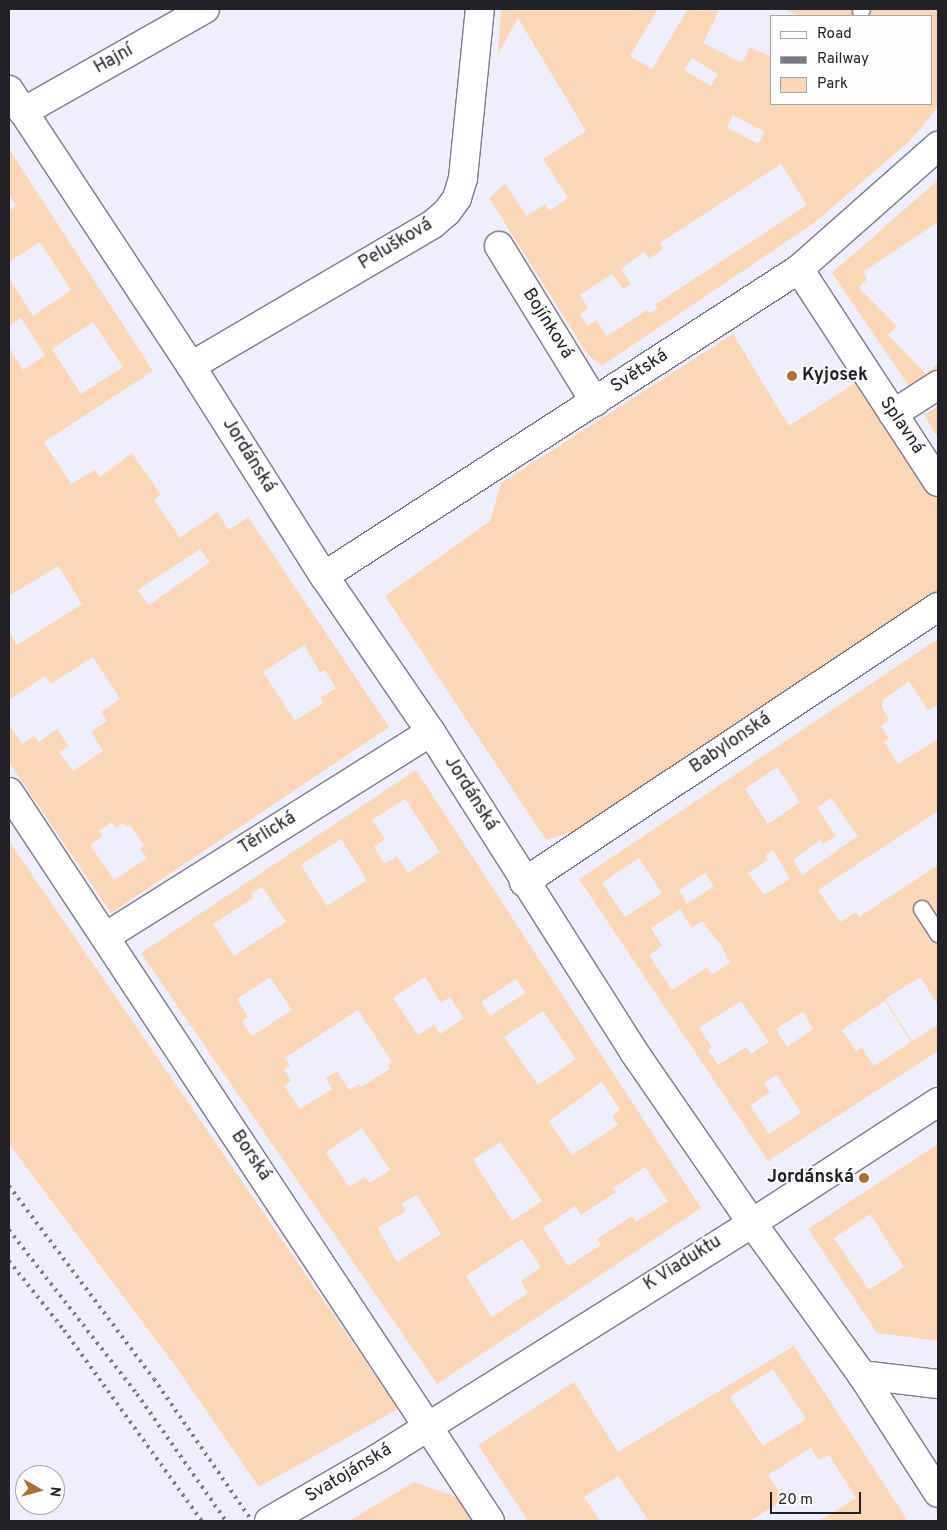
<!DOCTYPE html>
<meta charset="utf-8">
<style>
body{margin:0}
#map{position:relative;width:947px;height:1530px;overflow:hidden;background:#efeefc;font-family:Overpass,sans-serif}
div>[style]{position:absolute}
.green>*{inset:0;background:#fcd7b7}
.roads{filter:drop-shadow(1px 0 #7c7b8b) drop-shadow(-1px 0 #7c7b8b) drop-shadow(0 1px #7c7b8b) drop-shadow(0 -1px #7c7b8b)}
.lane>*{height:16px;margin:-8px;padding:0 8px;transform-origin:8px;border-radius:8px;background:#fff}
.street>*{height:28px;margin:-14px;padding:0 14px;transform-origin:14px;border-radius:14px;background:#fff}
.secondary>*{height:28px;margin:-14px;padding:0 14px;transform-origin:14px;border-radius:14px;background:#fff}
.rail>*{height:4px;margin-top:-2px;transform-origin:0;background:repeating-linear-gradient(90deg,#7a7a83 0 2.5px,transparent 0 7.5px)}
.dots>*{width:14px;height:14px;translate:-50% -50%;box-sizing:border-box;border:2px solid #fdfdfd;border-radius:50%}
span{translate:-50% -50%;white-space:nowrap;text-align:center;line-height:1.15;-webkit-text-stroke:4px #fdfdfd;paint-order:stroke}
.street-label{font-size:18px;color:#212127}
.poi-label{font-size:18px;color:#212127;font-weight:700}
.left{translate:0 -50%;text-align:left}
.right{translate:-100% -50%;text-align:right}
.frame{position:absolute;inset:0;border:10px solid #212127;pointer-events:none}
.legend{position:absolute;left:770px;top:15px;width:162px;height:90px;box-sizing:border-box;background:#fdfdfd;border:1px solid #a5a5a7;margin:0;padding:6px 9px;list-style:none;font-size:15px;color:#212127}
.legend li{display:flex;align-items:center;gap:10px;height:25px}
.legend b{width:25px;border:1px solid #a5a5a7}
.north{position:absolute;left:15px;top:1465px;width:50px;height:50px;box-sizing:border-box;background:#fdfdfd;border:1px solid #a5a5a7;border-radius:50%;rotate:97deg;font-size:14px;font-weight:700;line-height:20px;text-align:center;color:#212127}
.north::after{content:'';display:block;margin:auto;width:18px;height:22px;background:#ad7034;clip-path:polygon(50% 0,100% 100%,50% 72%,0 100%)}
.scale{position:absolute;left:770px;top:1492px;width:91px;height:22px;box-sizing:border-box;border:2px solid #212127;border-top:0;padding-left:6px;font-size:15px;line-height:18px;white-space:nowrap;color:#212127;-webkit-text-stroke:4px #fdfdfd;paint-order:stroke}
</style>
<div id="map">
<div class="green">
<div style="clip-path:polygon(evenodd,501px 9px,658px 9px,630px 56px,652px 69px,688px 9px,720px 9px,703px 43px,742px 63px,750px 47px,771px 57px,771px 104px,931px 104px,931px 16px,798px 16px,784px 9px,938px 9px,938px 107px,910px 141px,814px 223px,602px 366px,588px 355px,489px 198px,505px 184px,527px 216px,545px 204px,549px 211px,568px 198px,543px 159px,586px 131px,518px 18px,498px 54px,501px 9px,692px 58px,718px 74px,711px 86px,684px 70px,692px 58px,501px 9px,733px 115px,765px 132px,758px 144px,727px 127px,733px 115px,501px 9px,781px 164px,807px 205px,656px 304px,658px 308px,650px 313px,647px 310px,607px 336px,596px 320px,588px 326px,580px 314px,588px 308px,580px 295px,612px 274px,623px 289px,631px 284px,621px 269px,644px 252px,649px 259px,663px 249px,660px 243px,781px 164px)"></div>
<div style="clip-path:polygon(evenodd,9px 149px,153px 371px,44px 442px,71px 484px,95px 470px,100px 477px,132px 453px,161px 495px,154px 500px,180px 538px,217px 512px,229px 530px,248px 517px,389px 727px,111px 913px,9px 762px,9px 724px,22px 744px,34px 736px,39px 742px,57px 729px,69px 746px,59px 752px,73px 771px,103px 751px,91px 732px,107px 721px,101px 712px,120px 699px,93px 657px,51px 684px,45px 676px,9px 700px,9px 632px,17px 645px,82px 604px,58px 566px,9px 596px,9px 347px,23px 370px,45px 355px,21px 318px,9px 326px,9px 278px,33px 316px,71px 290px,40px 242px,9px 262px,9px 211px,16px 206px,9px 194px,9px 149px,93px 322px,123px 367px,81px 394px,52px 349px,93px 322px,9px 149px,200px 549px,210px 562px,149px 605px,138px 590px,200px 549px,9px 149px,307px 643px,305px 647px,320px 672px,325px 670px,336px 688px,320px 698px,323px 703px,295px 721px,263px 672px,307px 643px,9px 149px,112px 822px,116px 828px,123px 823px,126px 827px,130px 825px,144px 846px,140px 848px,147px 858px,114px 880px,90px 845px,103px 836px,99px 831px,112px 822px)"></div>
<div style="clip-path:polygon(938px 180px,938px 222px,863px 272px,867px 279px,859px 288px,897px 326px,888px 335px,926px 374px,938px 363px,938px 370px,911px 389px,832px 273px)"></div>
<div style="clip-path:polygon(733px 334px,789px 426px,858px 381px,864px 387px,938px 498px,938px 596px,579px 830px,546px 840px,385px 596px,490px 521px,501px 483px)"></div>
<div style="clip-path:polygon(938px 406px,938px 438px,924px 415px)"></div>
<div style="clip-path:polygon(evenodd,938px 639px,938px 709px,936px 706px,928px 710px,909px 681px,883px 700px,882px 706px,889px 720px,881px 726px,889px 739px,884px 742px,898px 764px,938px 739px,938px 811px,818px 890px,840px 922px,856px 912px,859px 917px,938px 865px,938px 1005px,920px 977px,885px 999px,912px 1041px,938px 1025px,938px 1051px,768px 1161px,579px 879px,938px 639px,777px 767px,800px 802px,768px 824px,745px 789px,777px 767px,938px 639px,831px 798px,858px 836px,802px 875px,793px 860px,820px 840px,823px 844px,836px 836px,817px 808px,831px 798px,938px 639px,773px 850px,790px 879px,764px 895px,748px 873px,768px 860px,766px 855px,773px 850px,938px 639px,639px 858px,662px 893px,625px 917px,602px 883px,639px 858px,938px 639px,705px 873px,714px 886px,687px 904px,679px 890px,705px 873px,938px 639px,680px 909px,692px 928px,702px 921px,721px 945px,730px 963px,712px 974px,707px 967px,672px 990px,649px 955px,662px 946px,651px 928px,680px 909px,938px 639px,741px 1001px,769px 1042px,751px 1054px,746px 1047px,718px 1065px,708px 1050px,712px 1047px,699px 1028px,741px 1001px,938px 639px,885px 1001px,911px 1042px,874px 1066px,862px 1048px,856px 1051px,842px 1030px,885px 1001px,938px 639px,803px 1012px,813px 1029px,787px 1047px,776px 1029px,803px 1012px,938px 639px,777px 1075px,801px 1113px,769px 1134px,750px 1106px,770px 1092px,764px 1083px,777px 1075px)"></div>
<div style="clip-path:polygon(evenodd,416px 770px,701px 1208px,437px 1384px,141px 953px,416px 770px,405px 799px,440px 852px,408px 873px,397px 856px,385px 864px,374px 847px,385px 839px,372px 820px,405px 799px,416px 770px,341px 839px,367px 880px,327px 906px,301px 865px,341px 839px,416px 770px,262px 887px,286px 922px,234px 956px,213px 924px,253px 898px,251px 894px,262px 887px,416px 770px,270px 977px,292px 1010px,252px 1036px,242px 1021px,248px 1017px,237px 999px,270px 977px,416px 770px,425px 977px,441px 1003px,450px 997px,464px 1018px,440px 1034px,434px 1025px,418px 1035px,393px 998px,425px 977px,416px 770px,516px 979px,525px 993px,490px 1016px,481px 1002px,516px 979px,416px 770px,358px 1010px,392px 1062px,388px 1065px,390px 1069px,361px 1087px,359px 1084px,349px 1090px,337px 1071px,326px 1078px,332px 1089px,300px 1109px,284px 1086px,291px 1081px,284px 1069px,290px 1065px,285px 1058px,358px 1010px,416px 770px,543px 1011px,576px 1059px,538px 1085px,504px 1037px,543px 1011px,416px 770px,602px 1082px,620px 1110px,612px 1116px,618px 1125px,572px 1155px,549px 1121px,602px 1082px,416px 770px,362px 1128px,390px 1170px,370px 1183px,365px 1177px,349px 1187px,326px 1152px,362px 1128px,416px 770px,500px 1142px,542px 1201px,512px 1221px,473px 1160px,500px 1142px,416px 770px,645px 1167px,668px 1201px,636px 1222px,632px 1216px,597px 1239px,601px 1245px,568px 1266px,543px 1228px,575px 1206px,581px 1215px,616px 1192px,613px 1188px,645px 1167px,416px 770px,417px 1195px,441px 1234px,397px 1262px,378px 1228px,406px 1211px,401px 1204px,417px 1195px,416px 770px,522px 1239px,541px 1267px,521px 1281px,528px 1293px,492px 1317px,466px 1276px,522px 1239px)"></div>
<div style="clip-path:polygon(9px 841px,398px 1409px,259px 1487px,174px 1364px,9px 1144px)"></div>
<div style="clip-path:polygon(evenodd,938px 1144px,938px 1341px,877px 1333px,808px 1229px,938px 1144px,870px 1214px,904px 1267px,869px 1290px,834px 1238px,870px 1214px)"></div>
<div style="clip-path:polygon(evenodd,794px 1346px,908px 1521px,819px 1521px,856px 1498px,829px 1455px,819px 1460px,811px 1448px,768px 1475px,785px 1499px,750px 1521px,649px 1521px,618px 1476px,584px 1497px,600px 1521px,528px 1521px,478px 1445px,574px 1382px,618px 1452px,794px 1346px,773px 1369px,806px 1419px,763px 1446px,730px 1397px,773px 1369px)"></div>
<div style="clip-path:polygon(414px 1482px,459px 1498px,474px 1521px,349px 1521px)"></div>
</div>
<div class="roads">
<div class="lane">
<div style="left:861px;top:11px;width:2px;rotate:-63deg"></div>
<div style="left:922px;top:909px;width:30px;rotate:57deg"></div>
</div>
<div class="street">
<div style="left:23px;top:112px;width:209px;rotate:-29.5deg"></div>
<div style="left:499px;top:246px;width:183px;rotate:58.4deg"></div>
<div style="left:799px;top:269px;width:254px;rotate:56.9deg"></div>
<div style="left:191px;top:366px;width:281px;rotate:-30.4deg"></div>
<div style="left:433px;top:224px;width:18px;rotate:-41deg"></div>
<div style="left:447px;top:212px;width:17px;rotate:-54deg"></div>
<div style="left:457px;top:198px;width:21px;rotate:-73deg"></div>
<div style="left:463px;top:178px;width:170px;rotate:-84.3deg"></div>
<div style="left:893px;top:414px;width:54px;rotate:-32.8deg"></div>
<div style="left:324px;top:576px;width:566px;rotate:-32.88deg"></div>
<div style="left:799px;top:269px;width:186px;rotate:-41.5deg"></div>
<div style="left:9px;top:792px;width:873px;rotate:56.58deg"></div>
<div style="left:524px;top:882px;width:497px;rotate:-33.6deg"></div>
<div style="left:105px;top:937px;width:385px;rotate:-32.2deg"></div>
<div style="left:862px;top:1375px;width:77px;rotate:6.8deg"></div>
<div style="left:269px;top:1521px;width:126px;rotate:-30deg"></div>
<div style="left:378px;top:1458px;width:442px;rotate:-32.1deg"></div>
<div style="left:752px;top:1223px;width:188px;rotate:54.1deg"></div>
<div style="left:862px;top:1375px;width:140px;rotate:57.2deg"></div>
</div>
<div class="secondary">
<div style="left:9px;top:90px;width:331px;rotate:56.6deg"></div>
<div style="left:191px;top:366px;width:249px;rotate:57.7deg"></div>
<div style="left:324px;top:576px;width:189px;rotate:55.6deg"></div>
<div style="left:431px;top:732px;width:379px;rotate:57.6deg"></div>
<div style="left:634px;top:1052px;width:208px;rotate:55.4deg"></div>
<div style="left:752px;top:1223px;width:222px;rotate:-33deg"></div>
</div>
</div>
<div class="rail">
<div style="left:9px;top:1186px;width:241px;rotate:53.1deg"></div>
<div style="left:154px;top:1379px;width:173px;rotate:55.4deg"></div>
<div style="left:9px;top:1230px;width:208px;rotate:52deg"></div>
<div style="left:137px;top:1394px;width:155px;rotate:55deg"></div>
<div style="left:9px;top:1261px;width:88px;rotate:51.4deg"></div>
<div style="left:64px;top:1330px;width:236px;rotate:54.2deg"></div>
</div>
<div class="dots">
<div style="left:792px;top:376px;background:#ad7034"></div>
<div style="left:864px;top:1178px;background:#ad7034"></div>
</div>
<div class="street-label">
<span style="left:114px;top:60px;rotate:-29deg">Hajní</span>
<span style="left:396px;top:245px;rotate:-31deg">Pelušková</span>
<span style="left:547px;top:324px;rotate:58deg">Bojínková</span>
<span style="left:640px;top:372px;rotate:-33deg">Světská</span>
<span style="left:901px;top:426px;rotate:56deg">Splavná</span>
<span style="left:248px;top:456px;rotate:58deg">Jordánská</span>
<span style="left:731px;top:744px;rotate:-34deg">Babylonská</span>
<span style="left:470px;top:794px;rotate:58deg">Jordánská</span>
<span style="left:268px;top:834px;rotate:-32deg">Těrlická</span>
<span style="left:250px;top:1156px;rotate:56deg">Borská</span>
<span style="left:683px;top:1264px;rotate:-32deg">K Viaduktu</span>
<span style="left:349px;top:1474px;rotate:-31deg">Svatojánská</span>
</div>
<div class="poi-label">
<span class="left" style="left:802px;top:376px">Kyjosek</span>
<span class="right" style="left:854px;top:1178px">Jordánská</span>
</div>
<div class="frame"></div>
<ul class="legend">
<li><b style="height:6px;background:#fff"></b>Road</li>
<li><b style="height:6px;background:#7a7a83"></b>Railway</li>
<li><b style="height:14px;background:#fcd7b7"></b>Park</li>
</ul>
<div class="north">N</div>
<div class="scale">20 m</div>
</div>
